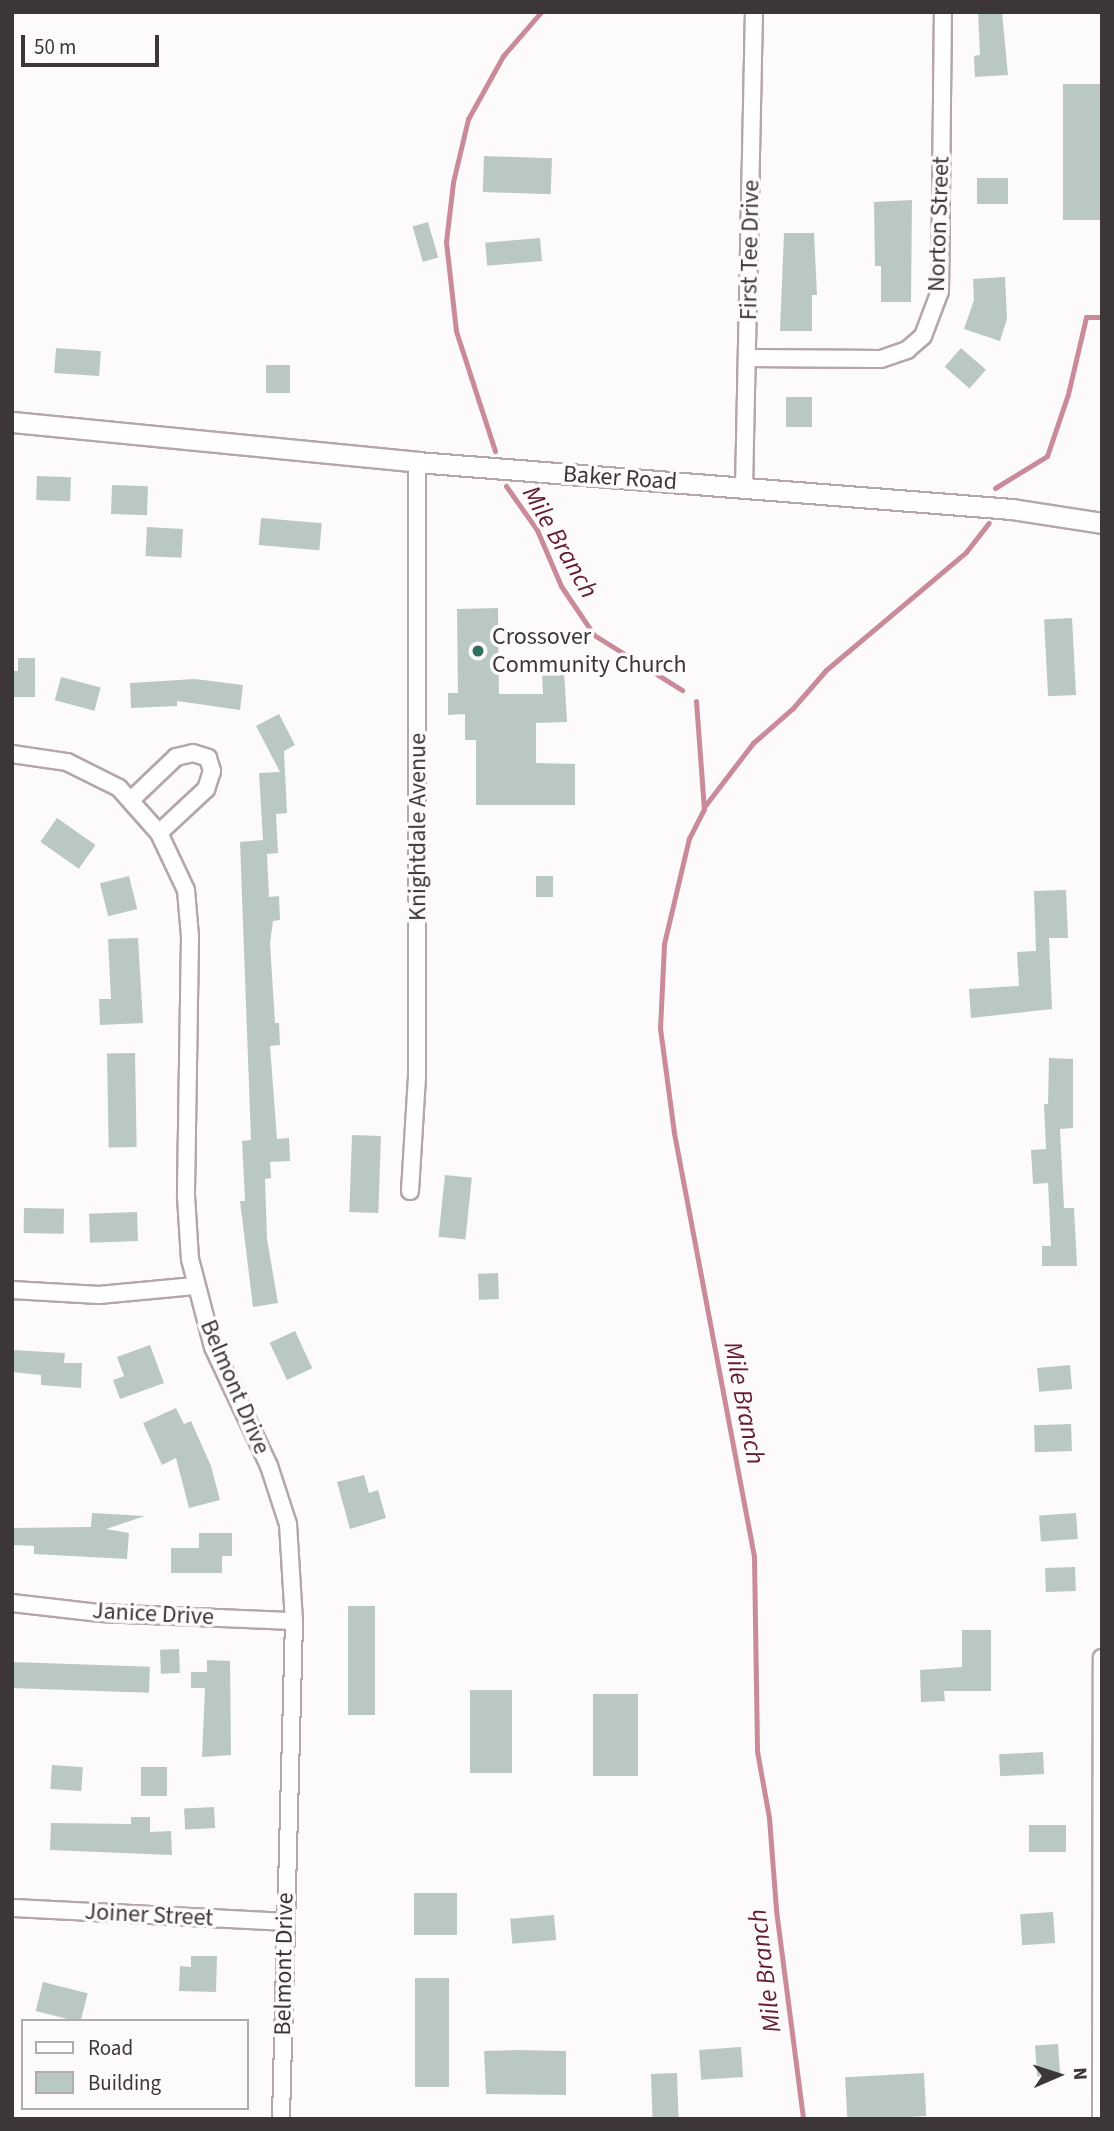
<!DOCTYPE html>
<style>
body{margin:0}
#map{position:relative;width:1114px;height:2131px;overflow:hidden;background:#fdfafb;font-family:"Source Sans 3",sans-serif}
div>[style]{position:absolute}
.stream>*{height:5px;margin:-2.5px;padding:0 2.5px;transform-origin:2.5px;border-radius:2.5px;background:#c98b9a}
.building>*{inset:0;background:#bac8c3;transform-origin:0 0}
.roads{filter:drop-shadow(2px 0 #b4a6a9) drop-shadow(-2px 0 #b4a6a9) drop-shadow(0 2px #b4a6a9) drop-shadow(0 -2px #b4a6a9)}
.minor>*{height:16px;margin:-8px;padding:0 8px;transform-origin:8px;border-radius:8px;background:#fff}
.tertiary>*{height:19px;margin:-9.5px;padding:0 9.5px;transform-origin:9.5px;border-radius:9.5px;background:#fff}
.dots>*{width:19px;height:19px;translate:-50% -50%;box-sizing:border-box;border:4px solid #fdfafb;border-radius:50%}
span{translate:-50% -50%;white-space:nowrap;text-align:center;line-height:1.15;-webkit-text-stroke:7px #fdfafb;paint-order:stroke}
.street-label{font-size:24px;color:#3c3637}
.poi-label{font-size:24px;color:#3c3637}
.left{translate:0 -50%;text-align:left}
.water-label{font-size:26px;color:#641b34;font-style:italic}
.frame{position:absolute;inset:0;border:14px solid #3c3637;pointer-events:none}
.legend{position:absolute;left:21px;top:2019px;width:228px;height:91px;box-sizing:border-box;background:#fdfafb;border:2px solid #b0acad;margin:0;padding:9px 12px;list-style:none;font-size:21px;color:#3c3637}
.legend li{display:flex;align-items:center;gap:14px;height:35px}
.legend b{width:35px;border:2px solid #b0acad}
.north{position:absolute;left:1023px;top:2040px;width:70px;height:70px;-webkit-text-stroke:5px #fdfafb;paint-order:stroke;rotate:87deg;font-size:19px;font-weight:700;line-height:28px;text-align:center;color:#3c3637}
.north::after{content:'';display:block;margin:auto;width:24px;height:32px;background:#3c3637;clip-path:polygon(50% 0,100% 100%,50% 72%,0 100%)}
.scale{position:absolute;left:21px;top:35px;width:138px;height:32px;box-sizing:border-box;border:4px solid #3c3637;border-top:0;padding-left:9px;font-size:21px;line-height:24px;white-space:nowrap;color:#3c3637;-webkit-text-stroke:5px #fdfafb;paint-order:stroke}
</style>
<div id="map">
<div class="stream">
<div style="left:495px;top:451px;width:126px;rotate:-108deg"></div>
<div style="left:456px;top:331px;width:90px;rotate:-96.4deg"></div>
<div style="left:446px;top:242px;width:60px;rotate:-83.3deg"></div>
<div style="left:453px;top:182px;width:65px;rotate:-76.6deg"></div>
<div style="left:468px;top:119px;width:72px;rotate:-60.9deg"></div>
<div style="left:503px;top:56px;width:58px;rotate:-49.2deg"></div>
<div style="left:506px;top:486px;width:54px;rotate:54.8deg"></div>
<div style="left:537px;top:530px;width:61px;rotate:66.8deg"></div>
<div style="left:561px;top:586px;width:59px;rotate:56deg"></div>
<div style="left:594px;top:635px;width:104px;rotate:32deg"></div>
<div style="left:995px;top:488px;width:61px;rotate:-31.6deg"></div>
<div style="left:1047px;top:456px;width:65px;rotate:-71.3deg"></div>
<div style="left:1068px;top:394px;width:79px;rotate:-76.8deg"></div>
<div style="left:1086px;top:317px;width:16px"></div>
<div style="left:696px;top:701px;width:108px;rotate:85.8deg"></div>
<div style="left:704px;top:809px;width:33px;rotate:117deg"></div>
<div style="left:689px;top:838px;width:109px;rotate:103.3deg"></div>
<div style="left:664px;top:944px;width:84px;rotate:92.7deg"></div>
<div style="left:660px;top:1028px;width:106px;rotate:82.4deg"></div>
<div style="left:674px;top:1133px;width:432px;rotate:79.3deg"></div>
<div style="left:754px;top:1558px;width:193px;rotate:89.1deg"></div>
<div style="left:757px;top:1751px;width:68px;rotate:79.8deg"></div>
<div style="left:769px;top:1818px;width:92px;rotate:85.6deg"></div>
<div style="left:776px;top:1910px;width:211px;rotate:82.6deg"></div>
<div style="left:704px;top:807px;width:81px;rotate:-52.6deg"></div>
<div style="left:753px;top:743px;width:53px;rotate:-41.2deg"></div>
<div style="left:793px;top:708px;width:50px;rotate:-49deg"></div>
<div style="left:826px;top:670px;width:183px;rotate:-40.1deg"></div>
<div style="left:966px;top:552px;width:37px;rotate:-52deg"></div>
</div>
<div class="building">
<div style="clip-path:polygon(978px 12px,1002px 12px,1008px 75px,975px 77px,974px 56px,980px 55px)"></div>
<div style="left:1063px;top:84px;width:39px;height:136px"></div>
<div style="left:484px;top:156px;width:68px;height:36px;rotate:2deg"></div>
<div style="left:1008px;top:178px;width:26px;height:31px;rotate:90deg"></div>
<div style="clip-path:polygon(912px 200px,911px 302px,881px 302px,881px 266px,875px 266px,874px 202px)"></div>
<div style="left:428px;top:222px;width:37px;height:16px;rotate:74deg"></div>
<div style="clip-path:polygon(784px 233px,814px 233px,817px 295px,812px 295px,812px 331px,780px 331px)"></div>
<div style="left:540px;top:238px;width:23px;height:55px;rotate:85deg"></div>
<div style="clip-path:polygon(1005px 277px,1007px 319px,1000px 341px,964px 329px,974px 300px,973px 279px)"></div>
<div style="left:56px;top:348px;width:45px;height:25px;rotate:4deg"></div>
<div style="left:961px;top:348px;width:33px;height:25px;rotate:41deg"></div>
<div style="left:266px;top:365px;width:24px;height:28px"></div>
<div style="left:786px;top:397px;width:26px;height:30px"></div>
<div style="left:37px;top:476px;width:34px;height:24px;rotate:2deg"></div>
<div style="left:112px;top:485px;width:36px;height:29px;rotate:2deg"></div>
<div style="left:261px;top:518px;width:61px;height:27px;rotate:5deg"></div>
<div style="left:147px;top:527px;width:36px;height:29px;rotate:3deg"></div>
<div style="clip-path:polygon(498px 608px,499px 694px,543px 694px,542px 671px,564px 670px,567px 722px,536px 723px,536px 763px,575px 764px,575px 805px,476px 805px,476px 740px,465px 740px,465px 714px,448px 715px,448px 693px,458px 693px,457px 609px)"></div>
<div style="left:1072px;top:618px;width:77px;height:28px;rotate:87deg"></div>
<div style="clip-path:polygon(18px 658px,35px 658px,35px 697px,12px 697px,12px 671px,18px 671px)"></div>
<div style="left:61px;top:677px;width:41px;height:24px;rotate:15deg"></div>
<div style="clip-path:polygon(195px 679px,243px 685px,240px 710px,177px 701px,177px 706px,131px 708px,130px 683px)"></div>
<div style="clip-path:polygon(279px 714px,295px 745px,284px 751px,287px 813px,276px 814px,278px 853px,267px 854px,269px 897px,279px 896px,280px 920px,273px 921px,270px 943px,275px 1023px,279px 1023px,280px 1045px,270px 1046px,277px 1139px,289px 1138px,290px 1161px,270px 1162px,271px 1178px,265px 1179px,267px 1239px,278px 1303px,253px 1307px,240px 1201px,245px 1201px,242px 1141px,251px 1140px,240px 842px,263px 840px,259px 773px,280px 772px,256px 726px)"></div>
<div style="left:57px;top:818px;width:47px;height:29px;rotate:35deg"></div>
<div style="left:129px;top:876px;width:34px;height:30px;rotate:76deg"></div>
<div style="left:536px;top:876px;width:17px;height:21px"></div>
<div style="clip-path:polygon(1066px 890px,1068px 938px,1049px 938px,1052px 1009px,971px 1018px,969px 989px,1019px 986px,1017px 952px,1036px 951px,1034px 891px)"></div>
<div style="clip-path:polygon(138px 938px,143px 1023px,100px 1025px,99px 999px,111px 999px,108px 939px)"></div>
<div style="left:135px;top:1053px;width:94px;height:28px;rotate:89deg"></div>
<div style="clip-path:polygon(1049px 1058px,1073px 1059px,1073px 1128px,1060px 1129px,1064px 1208px,1074px 1208px,1077px 1266px,1042px 1266px,1042px 1246px,1051px 1246px,1048px 1183px,1033px 1184px,1031px 1150px,1046px 1149px,1044px 1104px,1048px 1104px)"></div>
<div style="left:352px;top:1135px;width:29px;height:77px;rotate:2deg"></div>
<div style="left:445px;top:1175px;width:27px;height:62px;rotate:6deg"></div>
<div style="left:24px;top:1208px;width:40px;height:25px;rotate:1deg"></div>
<div style="left:137px;top:1212px;width:29px;height:48px;rotate:88deg"></div>
<div style="left:498px;top:1273px;width:26px;height:20px;rotate:88deg"></div>
<div style="left:295px;top:1331px;width:41px;height:28px;rotate:65deg"></div>
<div style="clip-path:polygon(150px 1345px,164px 1383px,120px 1399px,113px 1380px,124px 1376px,117px 1357px)"></div>
<div style="clip-path:polygon(12px 1350px,65px 1353px,64px 1363px,82px 1363px,81px 1388px,41px 1385px,41px 1375px,12px 1372px)"></div>
<div style="left:1070px;top:1365px;width:24px;height:33px;rotate:85deg"></div>
<div style="clip-path:polygon(176px 1408px,184px 1424px,191px 1421px,211px 1466px,220px 1500px,189px 1508px,176px 1458px,162px 1465px,143px 1423px)"></div>
<div style="left:1071px;top:1424px;width:27px;height:37px;rotate:88deg"></div>
<div style="clip-path:polygon(364px 1475px,369px 1493px,378px 1490px,386px 1518px,350px 1529px,337px 1482px)"></div>
<div style="clip-path:polygon(92px 1513px,145px 1516px,106px 1529px,129px 1533px,127px 1559px,34px 1554px,34px 1546px,12px 1545px,12px 1528px,91px 1527px)"></div>
<div style="left:1076px;top:1513px;width:26px;height:37px;rotate:86deg"></div>
<div style="clip-path:polygon(199px 1533px,232px 1533px,232px 1556px,222px 1556px,222px 1573px,171px 1573px,171px 1548px,199px 1548px)"></div>
<div style="left:1075px;top:1567px;width:24px;height:30px;rotate:88deg"></div>
<div style="left:375px;top:1606px;width:109px;height:27px;rotate:90deg"></div>
<div style="clip-path:polygon(962px 1630px,991px 1630px,991px 1691px,944px 1691px,945px 1701px,921px 1702px,920px 1670px,962px 1667px)"></div>
<div style="left:179px;top:1649px;width:24px;height:19px;rotate:88deg"></div>
<div style="clip-path:polygon(207px 1660px,230px 1661px,231px 1755px,202px 1757px,205px 1688px,191px 1688px,191px 1672px,207px 1672px)"></div>
<div style="left:12px;top:1662px;width:138px;height:26px;rotate:2deg"></div>
<div style="left:470px;top:1690px;width:42px;height:83px"></div>
<div style="left:593px;top:1694px;width:45px;height:82px"></div>
<div style="left:1043px;top:1752px;width:22px;height:44px;rotate:87deg"></div>
<div style="left:52px;top:1765px;width:31px;height:24px;rotate:4deg"></div>
<div style="left:141px;top:1767px;width:26px;height:29px"></div>
<div style="left:214px;top:1807px;width:21px;height:30px;rotate:87deg"></div>
<div style="clip-path:polygon(131px 1817px,150px 1817px,150px 1832px,171px 1831px,172px 1855px,50px 1850px,51px 1823px,131px 1824px)"></div>
<div style="left:1029px;top:1825px;width:37px;height:27px"></div>
<div style="left:414px;top:1893px;width:43px;height:42px"></div>
<div style="left:1053px;top:1912px;width:31px;height:33px;rotate:86deg"></div>
<div style="left:554px;top:1915px;width:25px;height:44px;rotate:85deg"></div>
<div style="clip-path:polygon(191px 1956px,217px 1956px,216px 1992px,179px 1991px,180px 1966px,191px 1967px)"></div>
<div style="left:415px;top:1978px;width:34px;height:109px"></div>
<div style="left:43px;top:1982px;width:46px;height:30px;rotate:14deg"></div>
<div style="left:1058px;top:2044px;width:31px;height:23px;rotate:86deg"></div>
<div style="left:741px;top:2047px;width:30px;height:42px;rotate:86deg"></div>
<div style="clip-path:polygon(516px 2050px,566px 2051px,566px 2095px,486px 2094px,484px 2051px)"></div>
<div style="left:677px;top:2073px;width:46px;height:26px;rotate:88deg"></div>
<div style="left:924px;top:2073px;width:43px;height:79px;rotate:87deg"></div>
</div>
<div class="roads">
<div class="minor">
<div style="left:748px;top:358px;width:133px;rotate:0.4deg"></div>
<div style="left:881px;top:359px;width:28px;rotate:-19deg"></div>
<div style="left:907px;top:350px;width:21px;rotate:-41deg"></div>
<div style="left:923px;top:336px;width:48px;rotate:-69.3deg"></div>
<div style="left:940px;top:291px;width:279px;rotate:-89.4deg"></div>
<div style="left:744px;top:488px;width:476px;rotate:-88.8deg"></div>
<div style="left:12px;top:754px;width:56px;rotate:8.3deg"></div>
<div style="left:67px;top:762px;width:58px;rotate:26.6deg"></div>
<div style="left:119px;top:788px;width:60px;rotate:48.4deg"></div>
<div style="left:159px;top:833px;width:63px;rotate:64.7deg"></div>
<div style="left:186px;top:890px;width:47px;rotate:85.1deg"></div>
<div style="left:190px;top:937px;width:259px;rotate:90.9deg"></div>
<div style="left:186px;top:1196px;width:63px;rotate:86.4deg"></div>
<div style="left:190px;top:1259px;width:91px;rotate:75.4deg"></div>
<div style="left:213px;top:1347px;width:132px;rotate:64.8deg"></div>
<div style="left:269px;top:1466px;width:61px;rotate:71.9deg"></div>
<div style="left:288px;top:1524px;width:97px;rotate:86.5deg"></div>
<div style="left:294px;top:1621px;width:498px;rotate:91.5deg"></div>
<div style="left:131px;top:800px;width:62px;rotate:-43.7deg"></div>
<div style="left:176px;top:757px;width:17px;rotate:-13deg"></div>
<div style="left:193px;top:753px;width:16px;rotate:18deg"></div>
<div style="left:208px;top:758px;width:14px;rotate:73deg"></div>
<div style="left:212px;top:771px;width:19px;rotate:108deg"></div>
<div style="left:206px;top:789px;width:64px;rotate:136.9deg"></div>
<div style="left:410px;top:1191px;width:116px;rotate:-86.5deg"></div>
<div style="left:417px;top:1075px;width:613px;rotate:-90deg"></div>
<div style="left:12px;top:1290px;width:87px;rotate:3.3deg"></div>
<div style="left:99px;top:1295px;width:96px;rotate:-5.4deg"></div>
<div style="left:12px;top:1603px;width:89px;rotate:6.5deg"></div>
<div style="left:100px;top:1613px;width:194px;rotate:2.4deg"></div>
<div style="left:12px;top:1908px;width:273px;rotate:2.9deg"></div>
<div style="left:1101px;top:2119px;width:461px;rotate:-89.9deg"></div>
</div>
<div class="tertiary">
<div style="left:12px;top:422px;width:407px;rotate:5.6deg"></div>
<div style="left:417px;top:462px;width:597px;rotate:4.52deg"></div>
<div style="left:1012px;top:509px;width:91px;rotate:8.8deg"></div>
</div>
</div>
<div class="dots">
<div style="left:478px;top:651px;background:#30705f"></div>
</div>
<div class="street-label">
<span style="left:939px;top:224px;rotate:-88deg">Norton Street</span>
<span style="left:750px;top:250px;rotate:-89deg">First Tee Drive</span>
<span style="left:620px;top:478px;rotate:4deg">Baker Road</span>
<span style="left:418px;top:827px;rotate:-90deg">Knightdale Avenue</span>
<span style="left:235px;top:1387px;rotate:67deg">Belmont Drive</span>
<span style="left:153px;top:1614px;rotate:3deg">Janice Drive</span>
<span style="left:149px;top:1915px;rotate:3deg">Joiner Street</span>
<span style="left:284px;top:1964px;rotate:-89deg">Belmont Drive</span>
</div>
<div class="poi-label">
<span class="left" style="left:492px;top:651px">Crossover<br>Community Church</span>
</div>
<div class="water-label">
<span style="left:560px;top:542px;rotate:60deg">Mile Branch</span>
<span style="left:744px;top:1403px;rotate:79deg">Mile Branch</span>
<span style="left:765px;top:1971px;rotate:-97deg">Mile Branch</span>
</div>
<div class="frame"></div>
<ul class="legend">
<li><b style="height:9px;background:#fff"></b>Road</li>
<li><b style="height:19px;background:#bac8c3"></b>Building</li>
</ul>
<div class="north">N</div>
<div class="scale">50 m</div>
</div>
